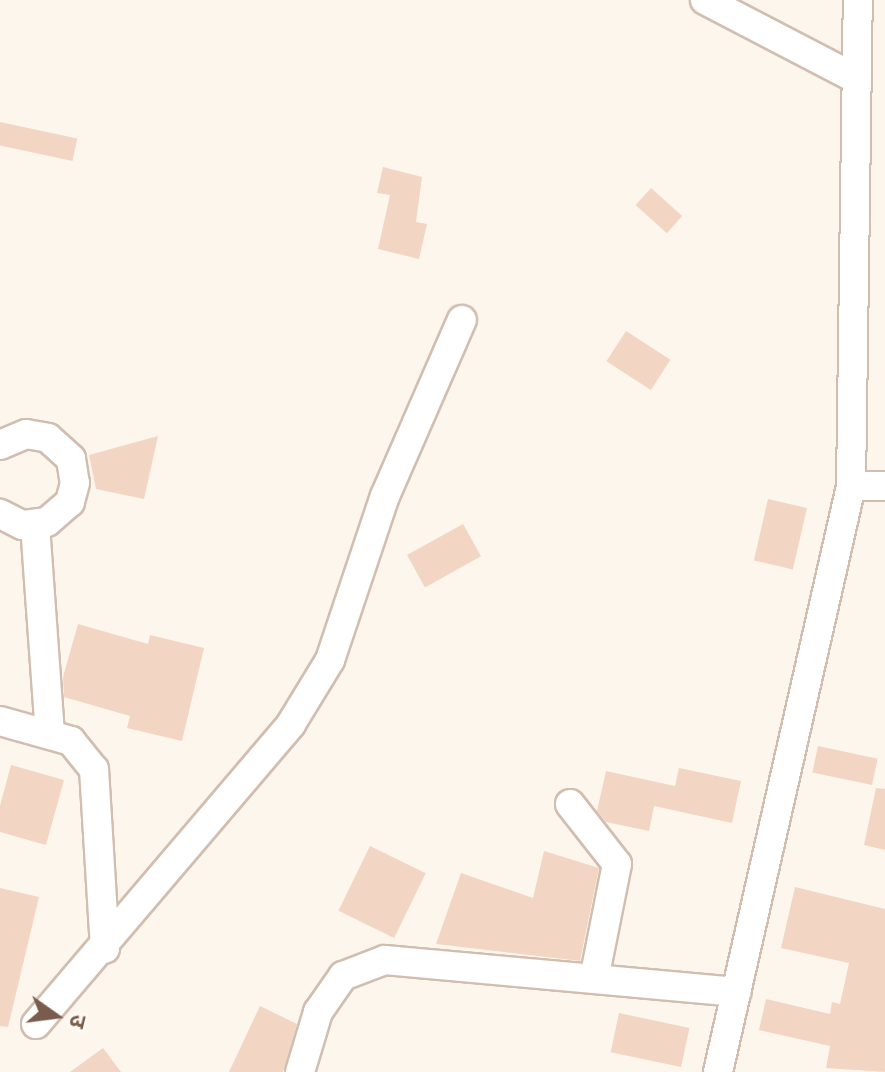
<!DOCTYPE html>
<meta charset="utf-8">
<style>
body{margin:0}
#map{position:relative;width:885px;height:1072px;overflow:hidden;background:#fdf6ec;font-family:"Noto Sans","Noto Sans Devanagari",sans-serif}
div>[style]{position:absolute}
.building>*{inset:0;background:#f3d5c3;transform-origin:0 0}
.roads{filter:drop-shadow(2px 0 #d1beb0) drop-shadow(-2px 0 #d1beb0) drop-shadow(0 2px #d1beb0) drop-shadow(0 -2px #d1beb0)}
.minor>*{height:28px;margin:-14px;padding:0 14px;transform-origin:14px;border-radius:14px;background:#fff}
span{translate:-50% -50%;white-space:nowrap;text-align:center;line-height:1.15;-webkit-text-stroke:6px #fffaf3;paint-order:stroke}
.north{position:absolute;left:16px;top:976px;width:80px;height:80px;-webkit-text-stroke:6px #fffaf3;paint-order:stroke;rotate:104deg;font-size:22px;font-weight:700;line-height:32px;text-align:center;color:#7a5c4d}
.north::after{content:'';display:block;margin:auto;width:28px;height:36px;background:#7a5c4d;clip-path:polygon(50% 0,100% 100%,50% 72%,0 100%)}
</style>
<div id="map">
<div class="building">
<div style="left:0;top:122px;width:79px;height:23px;rotate:12deg"></div>
<div style="clip-path:polygon(383px 167px,422px 177px,416px 222px,427px 224px,419px 259px,378px 249px,390px 195px,377px 193px)"></div>
<div style="left:651px;top:188px;width:42px;height:23px;rotate:42deg"></div>
<div style="left:626px;top:331px;width:53px;height:36px;rotate:33deg"></div>
<div style="clip-path:polygon(158px 436px,144px 499px,96px 489px,89px 455px)"></div>
<div style="left:768px;top:499px;width:40px;height:63px;rotate:13deg"></div>
<div style="left:463px;top:524px;width:37px;height:64px;rotate:61deg"></div>
<div style="clip-path:polygon(78px 624px,148px 644px,150px 635px,204px 648px,182px 741px,127px 728px,130px 716px,64px 697px,63px 677px)"></div>
<div style="left:818px;top:746px;width:61px;height:27px;rotate:12deg"></div>
<div style="clip-path:polygon(11px 765px,64px 780px,46px 845px,0 832px,0 806px)"></div>
<div style="clip-path:polygon(679px 768px,741px 781px,732px 823px,654px 806px,649px 831px,606px 822px,597px 811px,606px 771px,675px 786px)"></div>
<div style="clip-path:polygon(876px 788px,885px 789px,885px 850px,864px 845px)"></div>
<div style="left:370px;top:846px;width:62px;height:72px;rotate:26deg"></div>
<div style="clip-path:polygon(544px 851px,599px 868px,580px 961px,436px 944px,461px 873px,533px 898px)"></div>
<div style="clip-path:polygon(795px 887px,885px 909px,885px 1072px,826px 1068px,830px 1046px,759px 1030px,766px 999px,830px 1014px,832px 1002px,840px 1004px,849px 963px,781px 948px)"></div>
<div style="clip-path:polygon(0 888px,39px 897px,8px 1027px,0 1026px)"></div>
<div style="clip-path:polygon(260px 1006px,297px 1024px,283px 1072px,229px 1072px)"></div>
<div style="left:619px;top:1013px;width:72px;height:40px;rotate:12deg"></div>
<div style="clip-path:polygon(103px 1048px,121px 1072px,70px 1072px)"></div>
</div>
<div class="roads">
<div class="minor">
<div style="left:705px;top:0;width:169px;rotate:27.5deg"></div>
<div style="left:0;top:445px;width:28px;rotate:-23deg"></div>
<div style="left:26px;top:434px;width:22px;rotate:10deg"></div>
<div style="left:48px;top:438px;width:31px;rotate:42deg"></div>
<div style="left:71px;top:459px;width:24px;rotate:81deg"></div>
<div style="left:75px;top:483px;width:20px;rotate:105deg"></div>
<div style="left:70px;top:502px;width:30px;rotate:139deg"></div>
<div style="left:47px;top:522px;width:25px;rotate:173deg"></div>
<div style="left:22px;top:525px;width:25px;rotate:-153deg"></div>
<div style="left:851px;top:486px;width:34px"></div>
<div style="left:35px;top:525px;width:208px;rotate:85.9deg"></div>
<div style="left:0;top:721px;width:74px;rotate:15.7deg"></div>
<div style="left:71px;top:741px;width:36px;rotate:51deg"></div>
<div style="left:94px;top:769px;width:180px;rotate:86.5deg"></div>
<div style="left:570px;top:804px;width:76px;rotate:51.9deg"></div>
<div style="left:617px;top:864px;width:117px;rotate:101.3deg"></div>
<div style="left:36px;top:1024px;width:394px;rotate:-49.6deg"></div>
<div style="left:291px;top:724px;width:75px;rotate:-58.6deg"></div>
<div style="left:330px;top:660px;width:173px;rotate:-71.5deg"></div>
<div style="left:385px;top:496px;width:192px;rotate:-66.4deg"></div>
<div style="left:300px;top:1072px;width:63px;rotate:-73.3deg"></div>
<div style="left:318px;top:1012px;width:44px;rotate:-55.2deg"></div>
<div style="left:343px;top:976px;width:45px;rotate:-20.9deg"></div>
<div style="left:385px;top:960px;width:353px;rotate:5.2deg"></div>
<div style="left:718px;top:1072px;width:601px;rotate:-77.21deg"></div>
<div style="left:851px;top:486px;width:486px;rotate:-89.2deg"></div>
</div>
</div>
<div class="north">उ</div>
</div>
